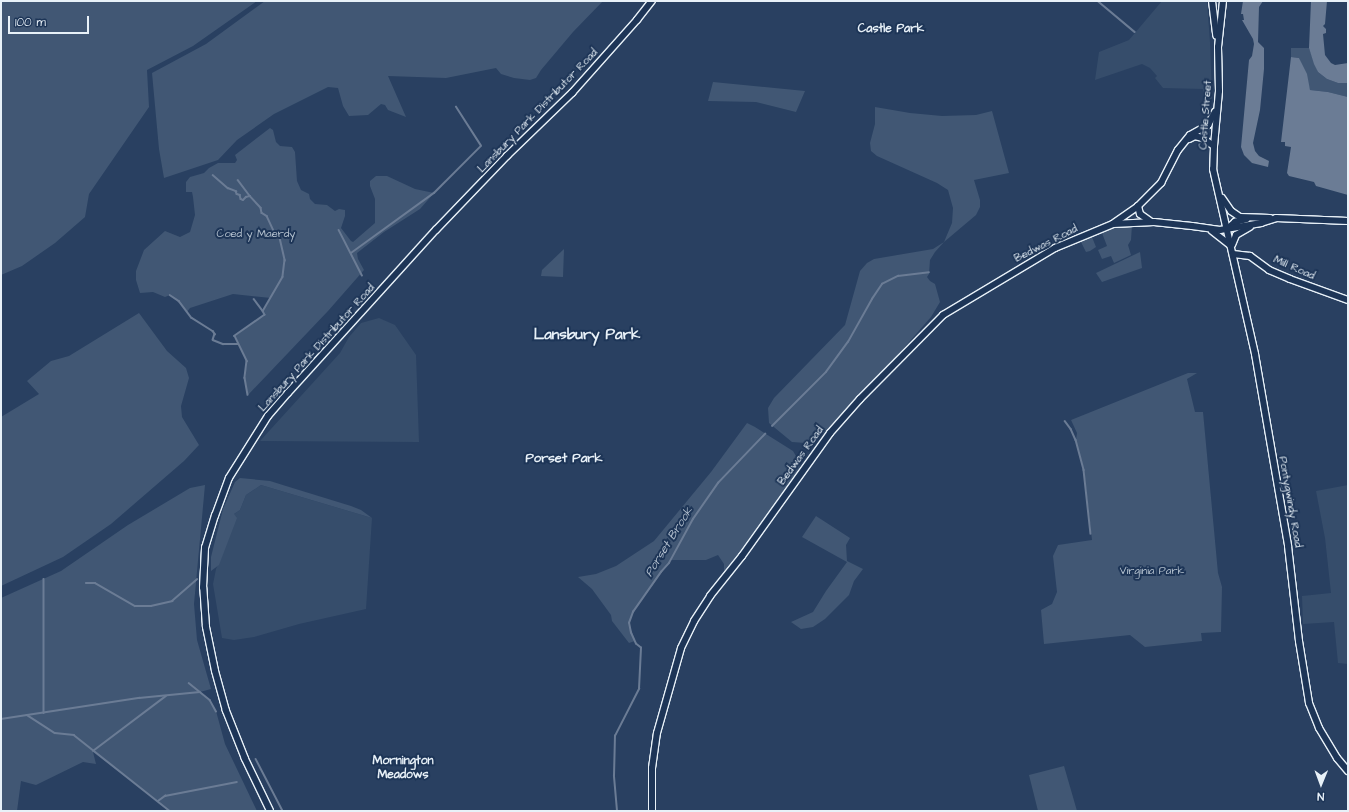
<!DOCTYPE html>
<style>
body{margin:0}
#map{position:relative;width:1349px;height:812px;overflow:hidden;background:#294061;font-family:"Architects Daughter",sans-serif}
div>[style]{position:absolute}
.built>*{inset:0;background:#364d6b}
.green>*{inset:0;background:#415774}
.water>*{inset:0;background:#6b7c95}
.stream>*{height:1.5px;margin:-0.75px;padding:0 0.75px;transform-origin:0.75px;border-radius:0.75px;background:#6b7c95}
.roads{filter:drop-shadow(1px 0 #e8f1f8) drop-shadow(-1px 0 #e8f1f8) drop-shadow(0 1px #e8f1f8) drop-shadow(0 -1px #e8f1f8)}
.tertiary>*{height:5.5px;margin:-2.75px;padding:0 2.75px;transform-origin:2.75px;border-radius:2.75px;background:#1d3557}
.secondary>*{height:6px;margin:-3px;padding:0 3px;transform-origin:3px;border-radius:3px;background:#1d3557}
span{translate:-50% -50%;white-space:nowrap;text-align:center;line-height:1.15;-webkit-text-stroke:4px #1d3557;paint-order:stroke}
.street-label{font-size:11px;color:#e8f1f8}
.park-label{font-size:11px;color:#b6c3d0}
.neighbourhood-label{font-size:12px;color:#e8f1f8;font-weight:700}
.water-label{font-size:12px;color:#b6c2d0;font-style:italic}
.quarter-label{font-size:13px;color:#e8f1f8;font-weight:700}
.district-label{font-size:15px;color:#e8f1f8;font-weight:700}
.frame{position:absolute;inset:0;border:2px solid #e8f1f8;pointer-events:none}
.north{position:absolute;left:1301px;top:764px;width:40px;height:40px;-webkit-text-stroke:3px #1d3557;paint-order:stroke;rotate:181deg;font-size:11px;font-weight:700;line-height:16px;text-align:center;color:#e8f1f8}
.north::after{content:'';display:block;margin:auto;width:14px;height:18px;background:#e8f1f8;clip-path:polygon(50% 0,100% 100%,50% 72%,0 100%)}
.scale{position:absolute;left:8px;top:16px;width:81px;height:18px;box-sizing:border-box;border:2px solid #e8f1f8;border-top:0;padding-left:5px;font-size:12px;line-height:14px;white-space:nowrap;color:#e8f1f8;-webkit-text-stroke:3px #1d3557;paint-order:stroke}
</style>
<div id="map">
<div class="built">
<div style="clip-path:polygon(1162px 1px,1207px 1px,1210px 42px,1212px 98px,1208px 103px,1203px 101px,1203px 89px,1163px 88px,1155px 78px,1157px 76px,1150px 68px,1142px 64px,1095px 80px,1099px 52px,1129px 40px)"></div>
<div style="clip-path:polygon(379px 318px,395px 325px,416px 355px,419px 442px,260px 441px,340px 353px,349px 337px,361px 323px)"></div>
<div style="clip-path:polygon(261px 485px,372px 518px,366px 609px,299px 624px,254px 637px,234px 640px,222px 638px,213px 584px,216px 569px,225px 547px,234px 514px,240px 510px,246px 495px)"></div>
<div style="clip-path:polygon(1348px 485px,1348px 664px,1338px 663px,1334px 622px,1303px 624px,1302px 596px,1331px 593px,1325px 538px,1316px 491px)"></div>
</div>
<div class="green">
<div style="clip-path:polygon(1px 1px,257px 1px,193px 46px,147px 70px,149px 107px,89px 194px,85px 217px,55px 243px,22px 266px,1px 275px)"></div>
<div style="clip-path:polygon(265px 1px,603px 1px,573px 32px,541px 70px,536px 78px,530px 80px,514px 78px,501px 74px,496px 68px,446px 78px,388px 76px,406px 117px,388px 110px,385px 105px,381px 104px,368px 115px,349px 116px,343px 106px,338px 88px,328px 87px,274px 114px,237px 140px,218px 160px,164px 178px,159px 149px,152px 73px,206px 44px)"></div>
<div style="clip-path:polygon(1291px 48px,1309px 48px,1318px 72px,1327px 79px,1338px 83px,1348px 83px,1348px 97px,1328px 92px,1310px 90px,1299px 58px,1291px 57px)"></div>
<div style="clip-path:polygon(713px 82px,805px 91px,796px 112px,756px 102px,708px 101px)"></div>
<div style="clip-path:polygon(875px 107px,910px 113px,942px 116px,976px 115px,992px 111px,1009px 173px,974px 180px,980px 200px,980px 207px,976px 215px,944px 242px,935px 252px,930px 260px,929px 274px,927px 277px,930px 281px,935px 284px,940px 302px,931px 317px,888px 366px,820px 437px,806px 443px,792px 442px,769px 423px,768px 408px,774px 398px,845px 325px,860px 271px,867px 263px,874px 259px,933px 249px,944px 242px,952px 223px,953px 208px,948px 190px,937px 183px,877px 156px,871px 151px,870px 143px,875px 124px)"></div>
<div style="clip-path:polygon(270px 128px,273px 130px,276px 142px,280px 146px,292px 147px,295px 152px,297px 181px,301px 190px,309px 194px,310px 199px,315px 204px,327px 205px,335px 211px,339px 209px,345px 210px,345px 216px,341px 228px,351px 241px,353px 242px,375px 223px,375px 199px,370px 186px,370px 181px,376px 176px,387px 176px,415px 189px,434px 193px,420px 209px,384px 232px,357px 253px,358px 259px,364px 270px,328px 311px,248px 395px,245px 378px,247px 361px,235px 336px,264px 315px,263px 311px,271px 298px,233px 294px,190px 308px,187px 312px,179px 301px,170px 295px,165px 297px,153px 292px,140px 293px,136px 280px,136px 271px,144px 250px,165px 231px,180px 237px,190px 232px,195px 215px,193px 197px,192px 192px,186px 192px,186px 182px,190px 177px,204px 173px,209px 168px,218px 163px,235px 163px,237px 160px,235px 155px)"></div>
<div style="clip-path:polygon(1132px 225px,1131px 240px,1128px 245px,1131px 255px,1114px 263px,1111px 256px,1102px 259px,1098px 250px,1107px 246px,1102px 233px,1092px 237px,1096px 247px,1090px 251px,1086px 252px,1081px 242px,1081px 240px,1108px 229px)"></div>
<div style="clip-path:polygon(564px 249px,563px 277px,541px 276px,542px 270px)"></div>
<div style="clip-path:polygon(1140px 252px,1142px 268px,1102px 282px,1096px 273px)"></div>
<div style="clip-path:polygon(139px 313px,167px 351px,186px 368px,189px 378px,181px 406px,182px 417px,199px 445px,184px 461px,111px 524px,63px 557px,1px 586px,1px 417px,39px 394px,27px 381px,51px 361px,69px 356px)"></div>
<div style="clip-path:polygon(1188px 373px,1197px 373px,1187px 379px,1195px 412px,1203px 412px,1218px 573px,1222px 587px,1221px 632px,1201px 633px,1202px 641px,1145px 647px,1130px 635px,1044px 644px,1041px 610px,1052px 604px,1057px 592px,1053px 556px,1058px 545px,1092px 540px,1084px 470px,1076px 440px,1077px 433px,1071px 420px)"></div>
<div style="clip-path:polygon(747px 423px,755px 427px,793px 451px,800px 463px,799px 470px,751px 538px,724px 571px,724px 564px,718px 555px,706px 560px,671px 560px,633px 612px,629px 623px,635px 641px,629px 643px,612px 621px,611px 615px,592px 589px,578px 577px,596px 574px,616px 566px,654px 541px,711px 472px)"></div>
<div style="clip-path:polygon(240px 478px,270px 481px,286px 486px,351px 506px,361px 510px,372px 518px,261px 485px,246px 495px,240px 510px,234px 514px,237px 518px,219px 565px,211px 571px,211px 557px,223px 509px,235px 482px)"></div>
<div style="clip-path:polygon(205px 485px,194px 604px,197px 640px,211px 689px,200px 692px,210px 700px,216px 711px,225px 744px,257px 811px,170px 811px,93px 752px,96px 764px,83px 762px,36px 785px,21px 781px,17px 811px,1px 811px,1px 598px,61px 571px,128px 525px,190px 488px)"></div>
<div style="clip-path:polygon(816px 516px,850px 538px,846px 545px,847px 561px,863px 569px,854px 581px,849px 595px,825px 619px,813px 627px,801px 629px,791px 622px,813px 612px,826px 591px,847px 562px,802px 537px)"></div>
<div style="clip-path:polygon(1064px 766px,1077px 811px,1038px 811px,1029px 775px)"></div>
</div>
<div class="water">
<div style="clip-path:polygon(1243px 1px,1263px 1px,1259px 7px,1258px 42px,1264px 48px,1264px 69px,1260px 110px,1253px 143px,1255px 151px,1259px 156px,1269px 161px,1268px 167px,1252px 163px,1244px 155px,1241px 147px,1249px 60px,1252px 56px,1254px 44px,1253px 39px,1242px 20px,1244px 20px,1243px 14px,1241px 14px)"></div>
<div style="clip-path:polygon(1311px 1px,1327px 1px,1325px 24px,1323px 26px,1326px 29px,1326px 33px,1323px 34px,1325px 55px,1331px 63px,1335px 65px,1348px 63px,1348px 83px,1338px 83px,1327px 79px,1318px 72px,1314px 64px,1309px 48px)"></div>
<div style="clip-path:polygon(1291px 57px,1299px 58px,1307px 74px,1310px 90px,1328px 92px,1348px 97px,1348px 195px,1316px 186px,1314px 182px,1289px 176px,1287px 173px,1291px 147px,1285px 146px,1285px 142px,1281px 142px)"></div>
</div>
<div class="stream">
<div style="left:1098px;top:1px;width:48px;rotate:40deg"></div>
<div style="left:213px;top:175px;width:20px;rotate:41deg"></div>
<div style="left:228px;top:188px;width:9px;rotate:21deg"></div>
<div style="left:236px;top:191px;width:3px;rotate:72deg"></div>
<div style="left:237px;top:194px;width:3px;rotate:18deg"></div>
<div style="left:240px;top:195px;width:4px;rotate:76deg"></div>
<div style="left:241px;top:199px;width:2px;rotate:27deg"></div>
<div style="left:243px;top:200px;width:4px;rotate:-45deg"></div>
<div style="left:246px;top:197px;width:4px;rotate:-14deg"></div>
<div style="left:250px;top:196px;width:16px;rotate:47deg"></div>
<div style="left:261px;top:208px;width:5px;rotate:79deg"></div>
<div style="left:262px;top:213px;width:6px;rotate:31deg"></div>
<div style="left:267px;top:216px;width:21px;rotate:65deg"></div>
<div style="left:276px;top:235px;width:5px;rotate:37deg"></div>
<div style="left:280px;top:238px;width:23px;rotate:77deg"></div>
<div style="left:285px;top:260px;width:17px;rotate:97deg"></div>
<div style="left:283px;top:277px;width:39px;rotate:120deg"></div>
<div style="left:263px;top:311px;width:4px;rotate:63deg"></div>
<div style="left:265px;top:315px;width:37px;rotate:145deg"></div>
<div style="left:235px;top:336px;width:28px;rotate:64deg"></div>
<div style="left:247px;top:361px;width:17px;rotate:97deg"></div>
<div style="left:245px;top:378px;width:17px;rotate:80deg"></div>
<div style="left:238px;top:180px;width:20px;rotate:53deg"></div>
<div style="left:339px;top:230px;width:51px;rotate:62.9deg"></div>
<div style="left:351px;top:253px;width:102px;rotate:-35.9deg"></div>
<div style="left:434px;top:193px;width:66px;rotate:-45deg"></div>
<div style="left:481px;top:146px;width:46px;rotate:-122.7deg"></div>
<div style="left:170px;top:295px;width:11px;rotate:34deg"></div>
<div style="left:179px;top:301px;width:21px;rotate:53deg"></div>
<div style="left:192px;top:318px;width:25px;rotate:32deg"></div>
<div style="left:213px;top:331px;width:4px;rotate:56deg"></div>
<div style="left:215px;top:334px;width:6px;rotate:108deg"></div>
<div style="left:213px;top:340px;width:11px;rotate:22deg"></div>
<div style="left:223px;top:344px;width:15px"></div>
<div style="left:254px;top:299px;width:15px;rotate:53deg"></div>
<div style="left:1065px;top:421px;width:10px;rotate:53deg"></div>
<div style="left:1071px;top:429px;width:12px;rotate:66deg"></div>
<div style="left:1076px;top:440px;width:31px;rotate:75deg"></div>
<div style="left:1084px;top:470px;width:64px;rotate:83.8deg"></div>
<div style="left:772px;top:426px;width:76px;rotate:-45deg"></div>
<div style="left:826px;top:372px;width:37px;rotate:-54deg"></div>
<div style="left:848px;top:342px;width:49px;rotate:-60.8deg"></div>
<div style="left:872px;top:299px;width:18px;rotate:-56deg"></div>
<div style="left:882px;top:284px;width:18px;rotate:-27deg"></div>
<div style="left:898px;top:276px;width:31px;rotate:-7deg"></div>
<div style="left:44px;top:579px;width:134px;rotate:90deg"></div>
<div style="left:86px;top:583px;width:9px"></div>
<div style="left:95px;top:583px;width:46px;rotate:29.9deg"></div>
<div style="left:135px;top:606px;width:16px"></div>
<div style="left:151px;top:606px;width:22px;rotate:-13deg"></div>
<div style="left:172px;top:601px;width:33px;rotate:-41deg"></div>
<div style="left:189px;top:683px;width:27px;rotate:39deg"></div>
<div style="left:210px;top:700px;width:13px;rotate:61deg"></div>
<div style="left:27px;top:715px;width:33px;rotate:33deg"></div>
<div style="left:55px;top:733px;width:19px;rotate:6deg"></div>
<div style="left:74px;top:735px;width:122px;rotate:38.4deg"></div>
<div style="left:1px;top:719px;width:140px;rotate:-8.7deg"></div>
<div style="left:139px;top:698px;width:61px;rotate:-5.6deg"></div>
<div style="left:93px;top:751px;width:91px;rotate:-37deg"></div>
<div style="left:256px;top:759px;width:59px;rotate:62.6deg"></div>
<div style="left:158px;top:801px;width:9px;rotate:-36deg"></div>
<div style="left:165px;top:796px;width:73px;rotate:-11deg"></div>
<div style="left:617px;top:811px;width:35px;rotate:-95deg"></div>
<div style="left:614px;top:776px;width:40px;rotate:-88.6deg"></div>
<div style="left:615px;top:736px;width:53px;rotate:-62.9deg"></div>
<div style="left:639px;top:689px;width:41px;rotate:-87.2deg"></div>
<div style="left:641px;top:648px;width:6px;rotate:-141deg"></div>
<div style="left:636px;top:644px;width:12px;rotate:-114deg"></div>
<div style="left:631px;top:633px;width:10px;rotate:-101deg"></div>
<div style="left:629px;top:623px;width:12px;rotate:-70deg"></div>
<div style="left:633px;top:612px;width:49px;rotate:-55deg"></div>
<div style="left:661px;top:572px;width:12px;rotate:-48deg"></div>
<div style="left:669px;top:563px;width:50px;rotate:-61.4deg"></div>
<div style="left:693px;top:519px;width:44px;rotate:-55.2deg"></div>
<div style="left:718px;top:483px;width:68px;rotate:-46.2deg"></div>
</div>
<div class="roads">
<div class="tertiary">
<div style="left:270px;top:811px;width:58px;rotate:-115.7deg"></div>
<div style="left:245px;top:759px;width:52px;rotate:-111.6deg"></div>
<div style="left:226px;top:711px;width:41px;rotate:-105.4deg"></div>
<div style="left:215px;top:671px;width:45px;rotate:-101.6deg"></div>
<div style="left:206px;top:627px;width:39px;rotate:-94deg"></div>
<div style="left:203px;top:588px;width:40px;rotate:-87.1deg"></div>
<div style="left:205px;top:548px;width:34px;rotate:-73deg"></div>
<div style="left:215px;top:516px;width:40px;rotate:-69.8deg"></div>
<div style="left:229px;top:478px;width:73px;rotate:-57.8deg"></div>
<div style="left:268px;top:416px;width:30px;rotate:-49deg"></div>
<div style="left:288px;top:393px;width:220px;rotate:-47.8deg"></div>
<div style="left:436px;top:230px;width:103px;rotate:-46.2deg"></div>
<div style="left:507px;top:156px;width:91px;rotate:-44.1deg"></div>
<div style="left:572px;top:93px;width:98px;rotate:-48.3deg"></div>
<div style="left:637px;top:20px;width:24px;rotate:-52deg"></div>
</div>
<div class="secondary">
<div style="left:1212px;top:1px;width:35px;rotate:83deg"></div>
<div style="left:1223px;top:1px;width:46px;rotate:96.2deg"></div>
<div style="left:1218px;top:47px;width:44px;rotate:88.7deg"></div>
<div style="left:1219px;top:91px;width:55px;rotate:95.2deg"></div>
<div style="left:1214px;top:146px;width:23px;rotate:92deg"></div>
<div style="left:1213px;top:169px;width:190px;rotate:77.2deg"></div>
<div style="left:1255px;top:354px;width:195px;rotate:80.2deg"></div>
<div style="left:1288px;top:546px;width:96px;rotate:83.4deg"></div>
<div style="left:1299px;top:641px;width:63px;rotate:80.8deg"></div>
<div style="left:1309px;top:703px;width:27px;rotate:68deg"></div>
<div style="left:1319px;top:728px;width:35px;rotate:59deg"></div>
<div style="left:1337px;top:758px;width:17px;rotate:50deg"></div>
<div style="left:1189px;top:139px;width:7px;rotate:-27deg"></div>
<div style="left:1195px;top:136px;width:7px;rotate:16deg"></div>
<div style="left:1202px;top:138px;width:14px;rotate:34deg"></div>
<div style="left:1222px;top:198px;width:16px;rotate:55deg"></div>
<div style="left:1231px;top:211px;width:11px;rotate:34deg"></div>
<div style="left:1240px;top:217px;width:30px;rotate:2deg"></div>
<div style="left:1138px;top:206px;width:8px;rotate:76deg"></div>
<div style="left:1140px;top:214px;width:12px;rotate:35deg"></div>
<div style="left:1114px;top:223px;width:29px;rotate:-35deg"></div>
<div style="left:1138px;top:206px;width:33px;rotate:-45deg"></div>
<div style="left:1161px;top:183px;width:37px;rotate:-63deg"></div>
<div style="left:1178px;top:150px;width:19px;rotate:-51deg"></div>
<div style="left:1190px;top:135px;width:21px;rotate:-29deg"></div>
<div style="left:1208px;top:125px;width:15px;rotate:-62deg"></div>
<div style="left:1227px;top:229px;width:11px;rotate:-41deg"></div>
<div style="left:1235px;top:222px;width:12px;rotate:-14deg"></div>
<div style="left:1212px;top:231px;width:23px;rotate:38deg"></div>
<div style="left:1232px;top:245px;width:11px;rotate:-68deg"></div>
<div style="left:1236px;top:235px;width:16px;rotate:-30deg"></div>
<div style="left:1233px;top:254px;width:17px;rotate:7deg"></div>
<div style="left:1250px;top:256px;width:24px;rotate:36deg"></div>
<div style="left:1269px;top:270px;width:23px;rotate:23deg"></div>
<div style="left:1290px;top:279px;width:62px;rotate:19.9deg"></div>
<div style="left:652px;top:811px;width:43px;rotate:-90deg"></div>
<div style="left:652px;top:768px;width:35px;rotate:-82deg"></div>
<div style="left:657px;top:733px;width:88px;rotate:-74.2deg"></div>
<div style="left:681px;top:648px;width:30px;rotate:-64deg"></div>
<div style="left:694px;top:621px;width:30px;rotate:-57deg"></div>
<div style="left:710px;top:596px;width:51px;rotate:-51.3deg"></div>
<div style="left:742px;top:556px;width:151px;rotate:-54.4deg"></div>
<div style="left:830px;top:433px;width:45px;rotate:-48.6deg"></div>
<div style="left:860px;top:399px;width:118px;rotate:-45.3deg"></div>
<div style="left:943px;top:315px;width:131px;rotate:-30.9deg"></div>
<div style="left:1055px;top:248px;width:63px;rotate:-22.5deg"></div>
<div style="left:1113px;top:224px;width:41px;rotate:-2.8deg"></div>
<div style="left:1154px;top:222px;width:38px;rotate:6deg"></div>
<div style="left:1192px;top:226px;width:28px;rotate:8deg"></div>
<div style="left:1220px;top:230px;width:42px;rotate:-9.7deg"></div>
<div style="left:1261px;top:223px;width:16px;rotate:-18deg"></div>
<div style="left:1276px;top:218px;width:72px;rotate:2.4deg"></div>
</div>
</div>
<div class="street-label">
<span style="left:538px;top:111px;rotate:-46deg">Lansbury Park Distributor Road</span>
<span style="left:1206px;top:115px;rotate:-86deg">Castle Street</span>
<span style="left:1046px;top:244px;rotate:-27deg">Bedwas Road</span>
<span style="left:1294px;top:268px;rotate:24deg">Mill Road</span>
<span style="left:317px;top:348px;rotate:-48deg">Lansbury Park Distributor Road</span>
<span style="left:801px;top:456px;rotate:-54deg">Bedwas Road</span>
<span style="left:1290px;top:502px;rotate:80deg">Pontygwindy Road</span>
</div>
<div class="park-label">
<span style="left:256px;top:234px">Coed y Maerdy</span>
<span style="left:1152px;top:571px">Virginia Park</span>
</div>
<div class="neighbourhood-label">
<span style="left:891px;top:29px">Castle Park</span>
<span style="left:403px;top:768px">Mornington<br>Meadows</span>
</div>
<div class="water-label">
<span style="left:669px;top:542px;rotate:-58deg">Porset Brook</span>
</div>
<div class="quarter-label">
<span style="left:564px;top:458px">Porset Park</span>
</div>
<div class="district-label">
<span style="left:587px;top:335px">Lansbury Park</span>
</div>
<div class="frame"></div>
<div class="north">N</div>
<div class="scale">100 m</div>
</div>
